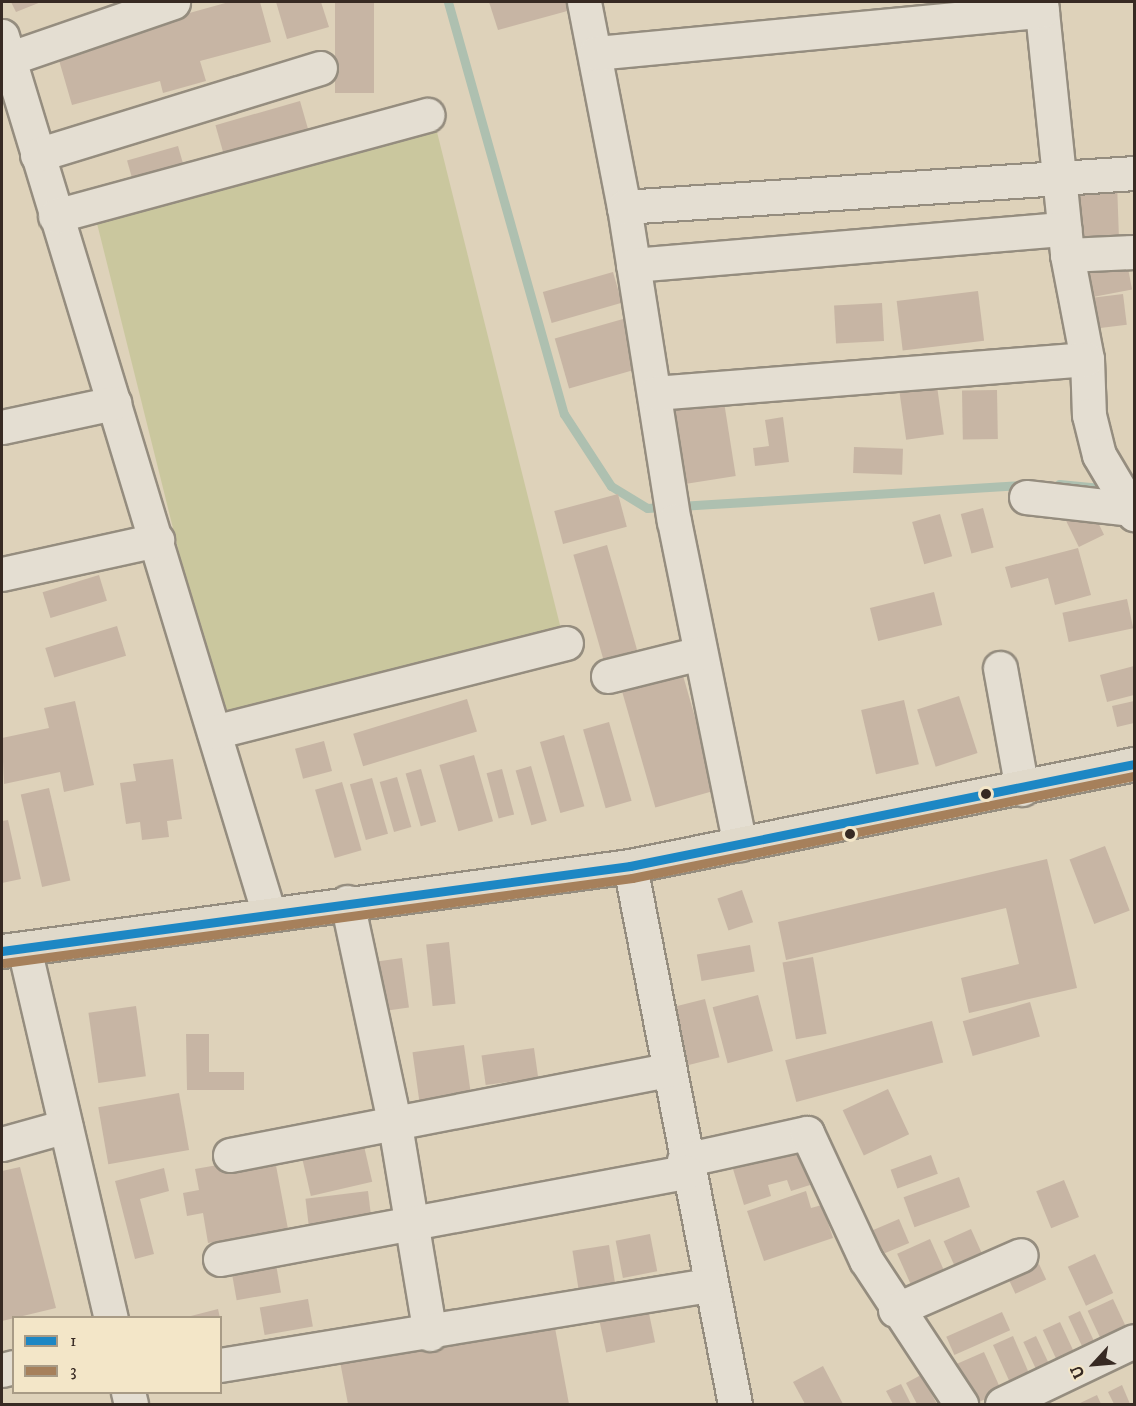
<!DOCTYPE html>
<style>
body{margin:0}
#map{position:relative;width:1136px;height:1406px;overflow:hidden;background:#ded2ba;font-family:"IM FELL DW Pica",serif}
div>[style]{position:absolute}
.green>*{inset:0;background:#cac79e;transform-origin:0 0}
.stream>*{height:9px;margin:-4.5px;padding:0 4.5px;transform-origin:4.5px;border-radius:4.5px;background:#aec0b0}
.building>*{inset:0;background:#c7b5a4;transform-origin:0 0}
.roads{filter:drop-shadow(2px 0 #958d7f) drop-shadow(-2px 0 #958d7f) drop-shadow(0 2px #958d7f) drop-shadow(0 -2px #958d7f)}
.minor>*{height:33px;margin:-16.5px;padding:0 16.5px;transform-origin:16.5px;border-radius:16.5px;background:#e4ded2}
.major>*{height:33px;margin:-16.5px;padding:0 16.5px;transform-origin:16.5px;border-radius:16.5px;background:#e0d9ca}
.bus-1>*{height:9px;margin:-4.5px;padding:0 4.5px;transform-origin:4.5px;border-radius:4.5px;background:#1d87c4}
.bus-2>*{height:9px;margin:-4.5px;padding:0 4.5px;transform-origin:4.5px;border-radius:4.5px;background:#a6805b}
.dots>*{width:16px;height:16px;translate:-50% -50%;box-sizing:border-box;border:3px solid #f3e6c8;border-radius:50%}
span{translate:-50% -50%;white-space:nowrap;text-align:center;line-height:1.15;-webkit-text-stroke:4.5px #f3e6c8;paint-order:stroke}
.frame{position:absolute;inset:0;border:3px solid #372a23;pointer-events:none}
.legend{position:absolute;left:12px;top:1316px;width:210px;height:78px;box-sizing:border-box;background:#f3e6c8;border:2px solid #a89b86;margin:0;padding:8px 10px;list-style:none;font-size:18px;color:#372a23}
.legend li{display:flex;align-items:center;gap:12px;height:30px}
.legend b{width:30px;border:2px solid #a89b86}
.north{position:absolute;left:1064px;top:1334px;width:60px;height:60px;-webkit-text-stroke:4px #f3e6c8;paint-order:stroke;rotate:244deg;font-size:16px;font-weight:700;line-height:24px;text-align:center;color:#372a23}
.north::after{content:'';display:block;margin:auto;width:21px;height:27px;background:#372a23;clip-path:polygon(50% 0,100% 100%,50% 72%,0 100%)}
</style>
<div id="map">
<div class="green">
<div style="left:435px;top:124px;width:529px;height:352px;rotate:76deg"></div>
</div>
<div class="stream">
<div style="left:448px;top:2px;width:428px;rotate:74.3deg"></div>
<div style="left:564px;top:414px;width:86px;rotate:56.9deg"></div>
<div style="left:611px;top:486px;width:42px;rotate:31.4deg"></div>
<div style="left:647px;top:508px;width:379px;rotate:-3.5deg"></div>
<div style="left:1059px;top:484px;width:52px;rotate:5.5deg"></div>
</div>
<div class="building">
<div style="clip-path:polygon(11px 2px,41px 2px,16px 12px)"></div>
<div style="clip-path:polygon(229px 2px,260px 2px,271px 42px,200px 61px,206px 81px,163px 93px,160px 81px,72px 105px,56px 50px)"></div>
<div style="clip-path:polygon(276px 2px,321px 2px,329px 27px,287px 39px)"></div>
<div style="left:335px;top:2px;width:39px;height:91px"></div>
<div style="clip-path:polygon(489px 2px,568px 2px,571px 10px,498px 30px)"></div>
<div style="left:300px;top:101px;width:33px;height:88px;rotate:74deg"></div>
<div style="left:178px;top:146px;width:22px;height:53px;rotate:74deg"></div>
<div style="left:1117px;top:182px;width:61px;height:38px;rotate:88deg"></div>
<div style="left:1126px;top:258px;width:32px;height:44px;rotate:79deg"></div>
<div style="left:613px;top:272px;width:32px;height:73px;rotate:74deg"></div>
<div style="left:978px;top:291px;width:50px;height:82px;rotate:83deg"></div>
<div style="left:1123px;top:294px;width:31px;height:39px;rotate:83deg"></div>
<div style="left:882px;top:303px;width:38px;height:48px;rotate:87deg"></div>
<div style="left:623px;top:319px;width:52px;height:71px;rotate:74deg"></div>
<div style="left:937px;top:386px;width:49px;height:38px;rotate:82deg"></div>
<div style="left:997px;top:390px;width:49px;height:35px;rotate:89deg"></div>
<div style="left:724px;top:402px;width:75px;height:53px;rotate:81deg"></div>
<div style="clip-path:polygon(783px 417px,789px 462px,755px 466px,753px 448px,769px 446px,765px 420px)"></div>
<div style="left:854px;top:447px;width:49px;height:26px;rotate:2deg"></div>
<div style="left:618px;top:494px;width:34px;height:66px;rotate:75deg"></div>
<div style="left:1090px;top:506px;width:32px;height:28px;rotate:64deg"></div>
<div style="left:983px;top:508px;width:41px;height:23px;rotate:75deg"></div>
<div style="left:940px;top:514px;width:44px;height:29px;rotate:74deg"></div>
<div style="left:607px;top:545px;width:109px;height:35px;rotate:74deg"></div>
<div style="clip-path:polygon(1078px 548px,1091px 595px,1055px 605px,1048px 578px,1011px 588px,1005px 567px)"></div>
<div style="left:99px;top:575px;width:27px;height:59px;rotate:73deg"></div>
<div style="left:934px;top:592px;width:34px;height:66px;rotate:76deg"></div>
<div style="left:1127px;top:599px;width:30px;height:66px;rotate:78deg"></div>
<div style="left:117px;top:626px;width:31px;height:75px;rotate:73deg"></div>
<div style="clip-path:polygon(1134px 666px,1134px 695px,1107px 702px,1100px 675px)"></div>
<div style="left:682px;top:672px;width:123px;height:63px;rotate:74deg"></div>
<div style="left:959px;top:696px;width:60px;height:44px;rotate:72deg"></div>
<div style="left:467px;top:699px;width:34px;height:119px;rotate:73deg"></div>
<div style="left:904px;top:700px;width:66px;height:44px;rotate:77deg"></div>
<div style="clip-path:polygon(75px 701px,94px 785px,64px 792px,60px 772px,4px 784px,2px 738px,49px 728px,44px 708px)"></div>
<div style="clip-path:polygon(1134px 701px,1134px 723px,1117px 727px,1112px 706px)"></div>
<div style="left:609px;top:722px;width:82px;height:27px;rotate:74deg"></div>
<div style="left:564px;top:735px;width:74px;height:25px;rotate:74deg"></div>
<div style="left:324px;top:741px;width:31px;height:30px;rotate:75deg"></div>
<div style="left:474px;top:755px;width:69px;height:36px;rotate:74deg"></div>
<div style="clip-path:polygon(173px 759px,182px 819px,167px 821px,169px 837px,142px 840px,140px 822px,126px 824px,120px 783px,136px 781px,133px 764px)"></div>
<div style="left:531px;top:766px;width:57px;height:16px;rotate:74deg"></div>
<div style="left:421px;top:769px;width:55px;height:16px;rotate:74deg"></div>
<div style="left:502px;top:769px;width:47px;height:16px;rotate:75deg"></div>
<div style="left:397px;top:777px;width:52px;height:18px;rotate:74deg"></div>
<div style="left:372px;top:778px;width:58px;height:23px;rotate:74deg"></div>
<div style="left:342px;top:782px;width:71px;height:28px;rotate:74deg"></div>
<div style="left:49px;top:788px;width:95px;height:29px;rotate:77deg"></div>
<div style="clip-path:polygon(8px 820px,21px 879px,2px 883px,2px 821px)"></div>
<div style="left:1105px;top:846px;width:69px;height:38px;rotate:69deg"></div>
<div style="clip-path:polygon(1047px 859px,1077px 988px,969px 1013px,961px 978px,1019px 964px,1006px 908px,786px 960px,778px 922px)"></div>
<div style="left:742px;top:890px;width:34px;height:26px;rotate:71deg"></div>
<div style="left:449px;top:942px;width:62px;height:23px;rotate:84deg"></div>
<div style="left:750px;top:945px;width:27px;height:54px;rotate:80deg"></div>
<div style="left:813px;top:957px;width:78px;height:31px;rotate:80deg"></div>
<div style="left:402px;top:958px;width:50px;height:34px;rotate:82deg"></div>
<div style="left:758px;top:995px;width:58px;height:47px;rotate:75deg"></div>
<div style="left:705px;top:999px;width:60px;height:42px;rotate:76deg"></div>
<div style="left:1030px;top:1002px;width:36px;height:70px;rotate:74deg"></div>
<div style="left:136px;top:1006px;width:71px;height:48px;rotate:82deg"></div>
<div style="left:932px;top:1021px;width:43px;height:152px;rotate:75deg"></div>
<div style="clip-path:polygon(186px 1034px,209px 1034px,209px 1072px,244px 1072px,244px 1090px,187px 1090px)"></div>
<div style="left:464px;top:1045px;width:49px;height:52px;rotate:82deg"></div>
<div style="left:534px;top:1048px;width:30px;height:53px;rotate:82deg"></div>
<div style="left:888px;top:1089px;width:50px;height:50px;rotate:65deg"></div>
<div style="left:179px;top:1093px;width:58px;height:82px;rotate:80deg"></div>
<div style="left:361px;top:1133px;width:50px;height:63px;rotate:77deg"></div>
<div style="clip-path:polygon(799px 1149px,810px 1185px,791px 1191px,787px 1180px,768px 1185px,771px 1196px,744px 1205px,733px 1169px)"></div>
<div style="clip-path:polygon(274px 1155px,288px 1229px,208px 1243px,203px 1213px,187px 1216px,183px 1193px,199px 1190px,195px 1169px)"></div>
<div style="left:931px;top:1155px;width:20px;height:43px;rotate:70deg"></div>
<div style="clip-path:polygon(20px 1167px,56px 1308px,2px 1321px,2px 1171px)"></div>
<div style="clip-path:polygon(164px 1168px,169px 1191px,140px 1199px,154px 1254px,135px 1259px,115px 1181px)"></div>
<div style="left:959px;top:1177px;width:32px;height:59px;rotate:70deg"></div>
<div style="left:1064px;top:1180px;width:40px;height:30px;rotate:68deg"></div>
<div style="left:368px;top:1191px;width:31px;height:63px;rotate:83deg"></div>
<div style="clip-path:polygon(806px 1191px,811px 1208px,822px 1205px,833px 1238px,764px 1261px,747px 1211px)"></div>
<div style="left:899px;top:1219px;width:26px;height:35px;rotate:67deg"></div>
<div style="left:971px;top:1229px;width:37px;height:30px;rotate:66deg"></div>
<div style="left:650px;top:1234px;width:38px;height:35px;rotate:79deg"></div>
<div style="left:930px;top:1239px;width:45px;height:36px;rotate:66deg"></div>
<div style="left:609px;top:1245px;width:39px;height:37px;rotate:81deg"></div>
<div style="left:274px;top:1253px;width:40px;height:45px;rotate:80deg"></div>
<div style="left:1095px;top:1254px;width:43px;height:30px;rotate:65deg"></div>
<div style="left:1039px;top:1264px;width:17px;height:34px;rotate:65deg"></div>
<div style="left:308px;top:1299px;width:28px;height:49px;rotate:80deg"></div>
<div style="left:1113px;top:1299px;width:38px;height:28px;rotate:65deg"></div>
<div style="left:647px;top:1304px;width:39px;height:50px;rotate:78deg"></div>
<div style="clip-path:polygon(218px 1309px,220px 1318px,187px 1318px,187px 1317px)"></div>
<div style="left:1080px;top:1311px;width:38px;height:13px;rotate:65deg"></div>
<div style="left:1002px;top:1312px;width:20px;height:61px;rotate:66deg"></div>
<div style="clip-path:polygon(553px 1317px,569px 1404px,348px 1404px,339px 1356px)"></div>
<div style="left:1060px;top:1322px;width:38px;height:19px;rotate:65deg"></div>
<div style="clip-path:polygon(1013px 1336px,1028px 1371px,1012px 1387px,993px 1345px)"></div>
<div style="left:1036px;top:1336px;width:33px;height:14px;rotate:65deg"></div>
<div style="clip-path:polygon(984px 1352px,1002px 1392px,974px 1404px,952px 1366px)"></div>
<div style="clip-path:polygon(823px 1366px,843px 1404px,805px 1404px,793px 1382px)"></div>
<div style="clip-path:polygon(921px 1375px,937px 1404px,917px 1404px,906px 1383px)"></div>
<div style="clip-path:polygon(901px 1384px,911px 1404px,893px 1404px,886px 1391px)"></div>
<div style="clip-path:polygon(1122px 1385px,1130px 1404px,1114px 1404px,1108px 1392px)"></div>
<div style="clip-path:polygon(1097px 1395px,1101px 1404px,1078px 1404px)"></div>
</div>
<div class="roads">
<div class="minor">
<div style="left:584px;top:2px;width:209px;rotate:79deg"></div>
<div style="left:624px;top:207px;width:318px;rotate:81deg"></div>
<div style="left:674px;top:521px;width:330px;rotate:78.5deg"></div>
<div style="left:1041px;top:2px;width:254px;rotate:84.1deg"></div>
<div style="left:1067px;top:255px;width:106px;rotate:79.1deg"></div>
<div style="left:1087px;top:359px;width:56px;rotate:88deg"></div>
<div style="left:1089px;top:415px;width:41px;rotate:76deg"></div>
<div style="left:1099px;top:455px;width:69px;rotate:59.3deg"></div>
<div style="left:2px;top:36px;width:918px;rotate:73.09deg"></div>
<div style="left:595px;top:53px;width:449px;rotate:-5.4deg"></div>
<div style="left:2px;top:61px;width:181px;rotate:-19deg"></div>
<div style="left:37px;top:155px;width:296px;rotate:-17.1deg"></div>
<div style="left:624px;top:207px;width:511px;rotate:-3.81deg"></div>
<div style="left:55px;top:216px;width:386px;rotate:-15.2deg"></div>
<div style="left:1067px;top:255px;width:67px;rotate:-2.6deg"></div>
<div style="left:633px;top:265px;width:433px;rotate:-4.8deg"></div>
<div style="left:655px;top:393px;width:433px;rotate:-4.5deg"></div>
<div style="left:2px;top:427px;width:115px;rotate:-12.1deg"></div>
<div style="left:1026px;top:497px;width:107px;rotate:6.5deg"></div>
<div style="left:2px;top:574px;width:159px;rotate:-12.4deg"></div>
<div style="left:1000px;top:668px;width:123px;rotate:79.7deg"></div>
<div style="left:608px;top:676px;width:95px;rotate:-14deg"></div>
<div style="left:214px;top:732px;width:363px;rotate:-14.2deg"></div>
<div style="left:630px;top:866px;width:548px;rotate:78.96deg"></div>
<div style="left:347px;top:902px;width:228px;rotate:77.9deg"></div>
<div style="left:395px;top:1125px;width:212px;rotate:80.5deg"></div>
<div style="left:24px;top:948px;width:380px;rotate:76.8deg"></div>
<div style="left:2px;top:1144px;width:66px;rotate:-15.7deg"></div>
<div style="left:230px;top:1155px;width:447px;rotate:-11deg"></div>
<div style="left:684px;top:1160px;width:126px;rotate:-12.4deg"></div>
<div style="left:807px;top:1133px;width:140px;rotate:65.1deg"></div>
<div style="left:866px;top:1260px;width:173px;rotate:56.6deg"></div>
<div style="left:220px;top:1259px;width:474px;rotate:-10.6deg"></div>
<div style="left:895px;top:1310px;width:137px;rotate:-23.6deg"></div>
<div style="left:220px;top:1365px;width:496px;rotate:-9.3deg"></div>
<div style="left:2px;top:1370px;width:12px;rotate:-14deg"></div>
<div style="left:128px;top:1392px;width:12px;rotate:76deg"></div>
<div style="left:1002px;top:1404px;width:146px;rotate:-25.5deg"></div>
</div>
<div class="major">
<div style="left:2px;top:951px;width:634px;rotate:-7.71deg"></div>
<div style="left:630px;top:866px;width:514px;rotate:-11.44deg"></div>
</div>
</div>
<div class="bus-1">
<div style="left:2px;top:951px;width:634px;rotate:-7.71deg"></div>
<div style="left:630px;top:866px;width:514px;rotate:-11.44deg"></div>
</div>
<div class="bus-2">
<div style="left:4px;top:963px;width:634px;rotate:-7.71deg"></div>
<div style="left:632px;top:878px;width:512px;rotate:-11.49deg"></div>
</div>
<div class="dots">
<div style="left:986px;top:794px;background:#372a23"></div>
<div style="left:850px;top:834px;background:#372a23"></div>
</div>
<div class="frame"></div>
<ul class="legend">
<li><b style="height:8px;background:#1d87c4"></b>1</li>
<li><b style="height:8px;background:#a6805b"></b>3</li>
</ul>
<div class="north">U</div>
</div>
